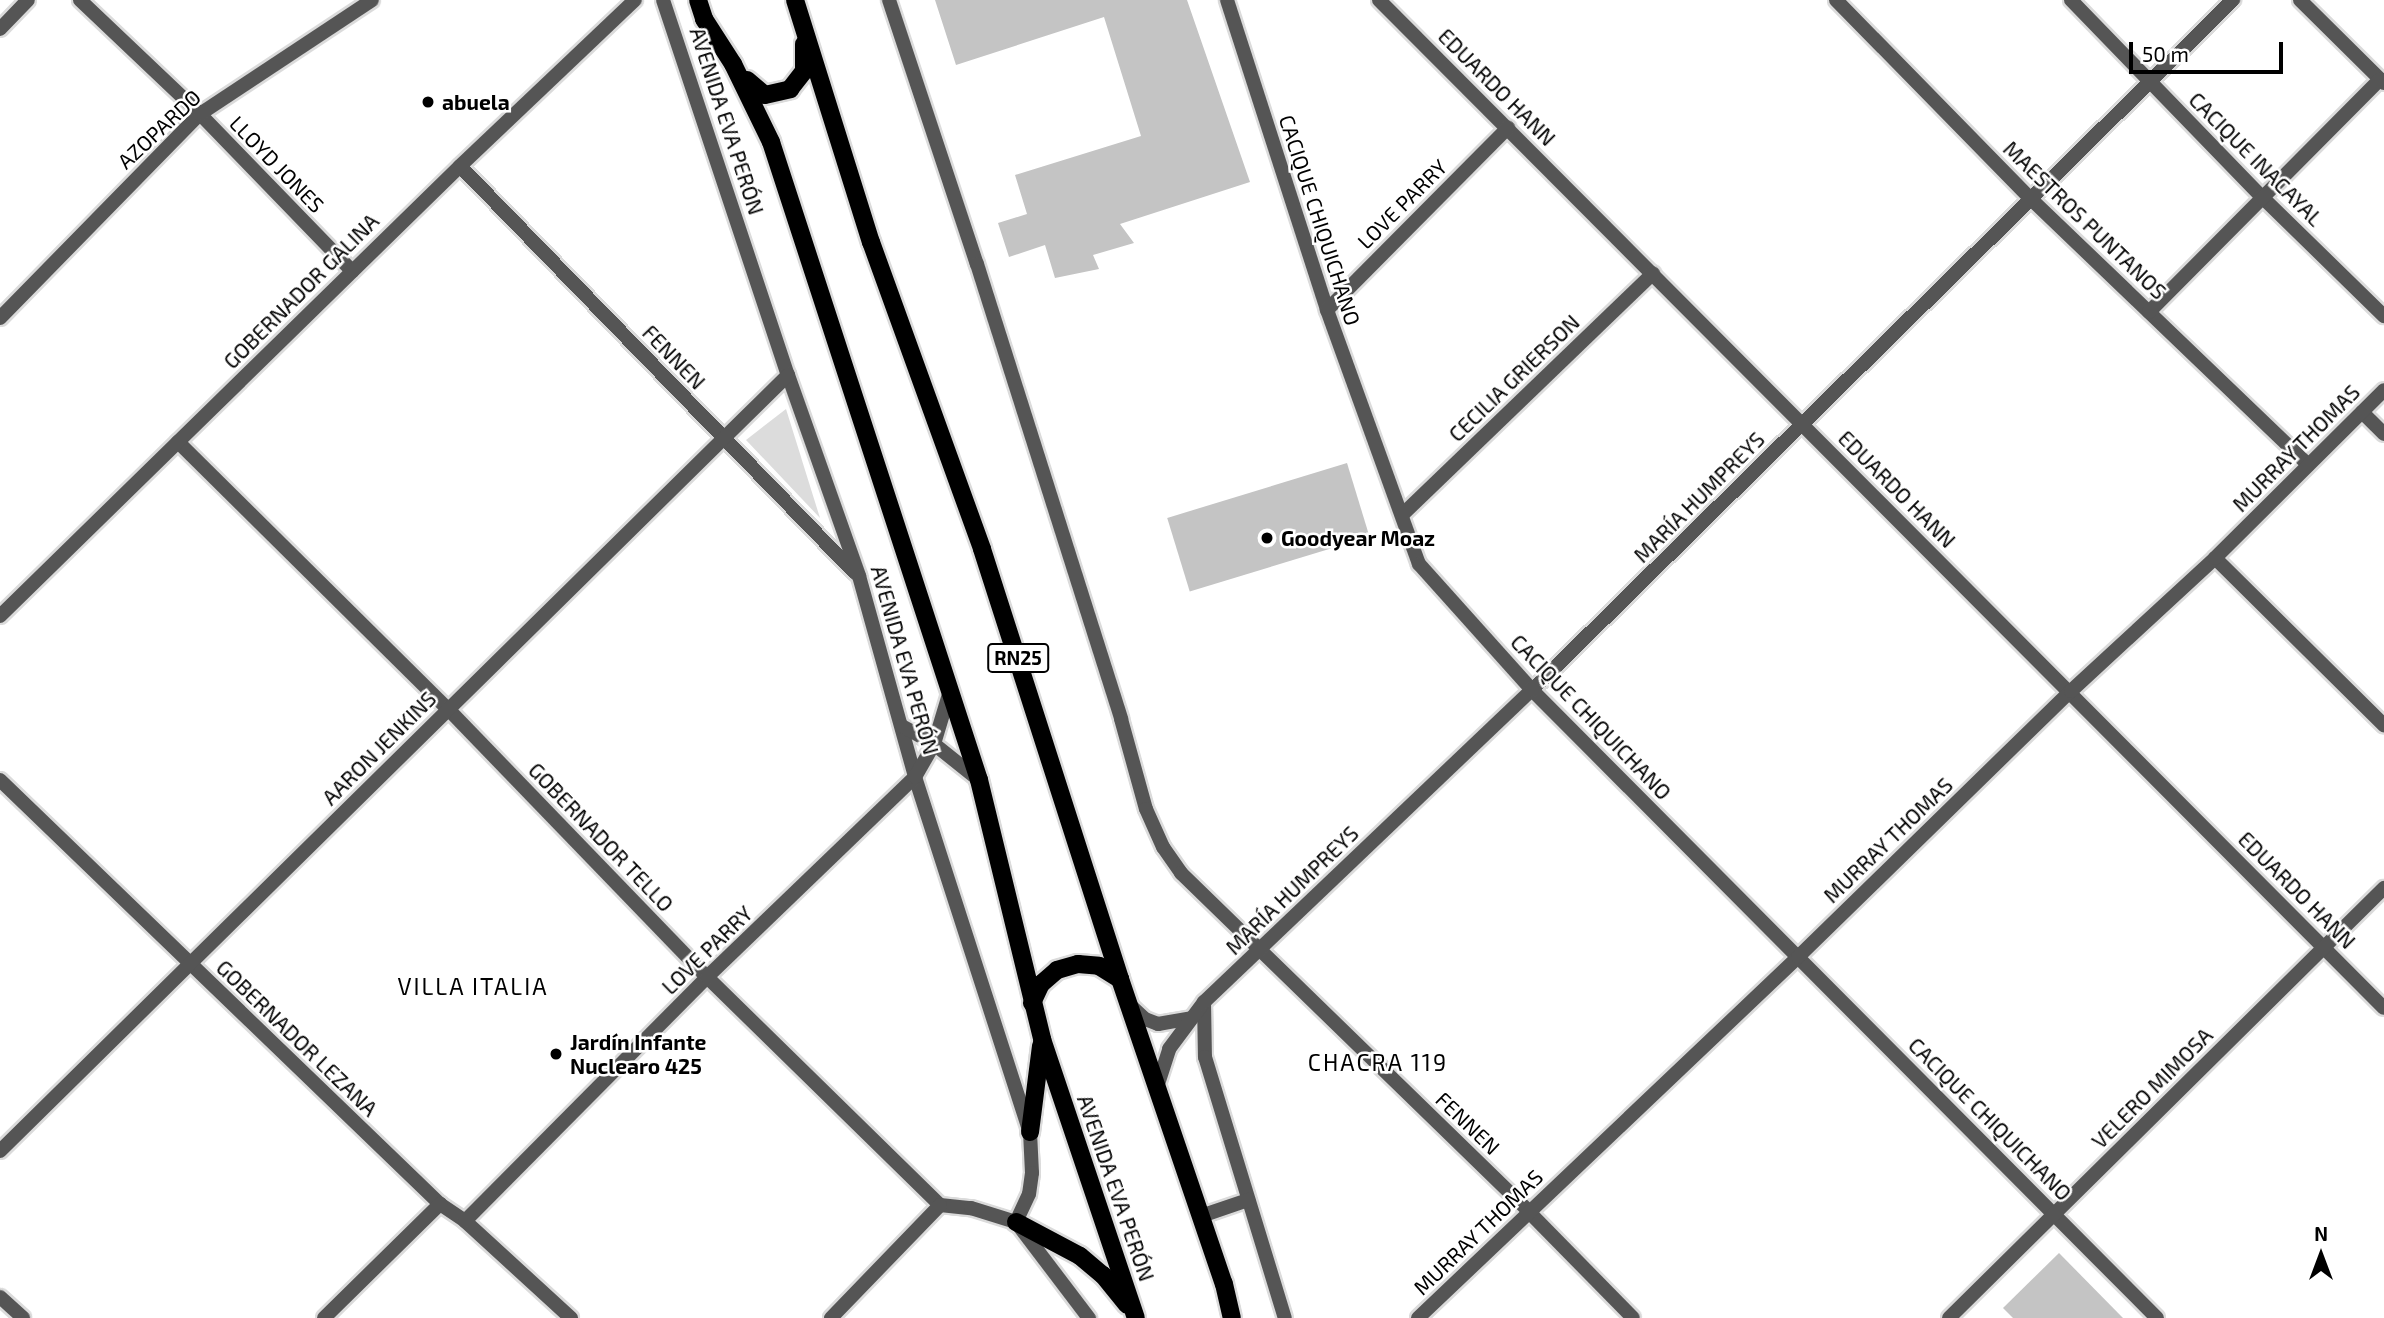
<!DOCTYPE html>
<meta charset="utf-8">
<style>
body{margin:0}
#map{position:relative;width:2384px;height:1318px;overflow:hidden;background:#fff;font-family:"Exo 2",sans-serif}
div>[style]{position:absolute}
.green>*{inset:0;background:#dcdcdc}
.building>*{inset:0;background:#c4c4c4;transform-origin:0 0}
.roads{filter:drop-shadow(2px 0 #dbdbdb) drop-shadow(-2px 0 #dbdbdb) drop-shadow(0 2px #dbdbdb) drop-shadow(0 -2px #dbdbdb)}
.minor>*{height:14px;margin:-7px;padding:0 7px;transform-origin:7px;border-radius:7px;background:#555}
.tertiary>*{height:14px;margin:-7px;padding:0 7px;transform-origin:7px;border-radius:7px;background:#555}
.primary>*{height:18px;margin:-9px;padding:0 9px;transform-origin:9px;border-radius:9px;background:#000}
.dots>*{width:19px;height:19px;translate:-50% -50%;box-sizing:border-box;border:4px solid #fff;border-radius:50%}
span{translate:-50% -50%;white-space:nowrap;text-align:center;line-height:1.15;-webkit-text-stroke:5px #fff;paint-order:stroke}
.shield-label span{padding:2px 5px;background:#fff;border:2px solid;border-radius:5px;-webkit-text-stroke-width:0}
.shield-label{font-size:19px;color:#000;font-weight:700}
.street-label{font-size:21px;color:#000}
.poi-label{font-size:21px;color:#000;font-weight:700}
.left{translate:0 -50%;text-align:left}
.neighbourhood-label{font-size:23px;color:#000;letter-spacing:2px}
.north{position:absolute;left:2286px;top:1220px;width:70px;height:70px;-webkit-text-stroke:5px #fff;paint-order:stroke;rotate:0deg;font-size:19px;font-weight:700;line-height:28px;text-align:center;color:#000}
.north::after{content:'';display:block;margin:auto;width:24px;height:32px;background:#000;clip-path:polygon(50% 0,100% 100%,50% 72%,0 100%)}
.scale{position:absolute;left:2129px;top:42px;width:154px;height:32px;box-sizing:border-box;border:4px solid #000;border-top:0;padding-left:9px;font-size:21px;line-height:24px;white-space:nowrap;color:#000;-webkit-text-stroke:5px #fff;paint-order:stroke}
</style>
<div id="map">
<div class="green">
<div style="clip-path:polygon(786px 409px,820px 518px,746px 440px)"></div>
</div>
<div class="building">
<div style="clip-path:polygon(935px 0,1187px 0,1250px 182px,1120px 224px,1134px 243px,1093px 255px,1099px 269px,1055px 278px,1045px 245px,1009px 257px,998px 223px,1027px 214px,1015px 175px,1141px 136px,1104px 17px,956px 65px)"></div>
<div style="left:1347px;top:463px;width:77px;height:188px;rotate:73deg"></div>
<div style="clip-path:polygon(2059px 1253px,2123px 1318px,2013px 1318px,2003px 1308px)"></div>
</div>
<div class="roads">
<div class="minor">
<div style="left:80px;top:0;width:166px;rotate:43.5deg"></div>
<div style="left:200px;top:114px;width:219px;rotate:45.9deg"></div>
<div style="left:663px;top:0;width:395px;rotate:71.6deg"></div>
<div style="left:788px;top:375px;width:213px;rotate:70.5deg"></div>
<div style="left:859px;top:576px;width:209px;rotate:74.4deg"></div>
<div style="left:915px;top:777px;width:373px;rotate:72.1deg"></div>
<div style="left:1030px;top:1132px;width:41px;rotate:87.2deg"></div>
<div style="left:1032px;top:1173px;width:21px;rotate:98deg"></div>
<div style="left:1029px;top:1194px;width:31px;rotate:115deg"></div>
<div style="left:1016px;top:1222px;width:121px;rotate:52.8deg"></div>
<div style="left:889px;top:0;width:278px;rotate:71.6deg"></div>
<div style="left:977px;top:264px;width:477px;rotate:72.4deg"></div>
<div style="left:1121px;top:719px;width:93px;rotate:74.5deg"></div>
<div style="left:1146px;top:809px;width:42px;rotate:65.9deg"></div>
<div style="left:1163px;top:847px;width:32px;rotate:55deg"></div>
<div style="left:1181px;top:873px;width:486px;rotate:44.2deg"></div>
<div style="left:1529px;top:1212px;width:148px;rotate:45.5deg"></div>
<div style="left:1227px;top:0;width:326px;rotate:72.1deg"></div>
<div style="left:1327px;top:310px;width:270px;rotate:70.1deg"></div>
<div style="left:1419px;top:564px;width:169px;rotate:48.1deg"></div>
<div style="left:1532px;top:690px;width:886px;rotate:45.14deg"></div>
<div style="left:1379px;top:0;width:1423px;rotate:45.09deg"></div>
<div style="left:1836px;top:0;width:279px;rotate:45.6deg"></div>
<div style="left:2031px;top:199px;width:384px;rotate:43.8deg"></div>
<div style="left:2071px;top:0;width:273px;rotate:45.9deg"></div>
<div style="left:2261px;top:196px;width:172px;rotate:44.3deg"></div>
<div style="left:2300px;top:0;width:118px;rotate:44.7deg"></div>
<div style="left:0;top:29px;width:40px;rotate:-46deg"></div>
<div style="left:460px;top:166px;width:567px;rotate:45.86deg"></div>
<div style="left:1327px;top:310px;width:257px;rotate:-45.2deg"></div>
<div style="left:2149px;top:312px;width:328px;rotate:-45.2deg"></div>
<div style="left:0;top:318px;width:286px;rotate:-45.6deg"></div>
<div style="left:200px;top:114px;width:206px;rotate:-33.5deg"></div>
<div style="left:2362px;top:412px;width:31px;rotate:45deg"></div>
<div style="left:178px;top:442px;width:380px;rotate:44.7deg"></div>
<div style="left:448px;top:709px;width:373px;rotate:46deg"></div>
<div style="left:707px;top:977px;width:326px;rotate:44.4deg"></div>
<div style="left:940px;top:1205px;width:31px;rotate:6deg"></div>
<div style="left:971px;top:1208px;width:47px;rotate:17.3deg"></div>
<div style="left:1403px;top:514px;width:347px;rotate:-43.9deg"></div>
<div style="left:2215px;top:558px;width:238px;rotate:44.7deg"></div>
<div style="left:902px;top:726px;width:37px;rotate:29deg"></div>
<div style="left:934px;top:744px;width:58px;rotate:38.7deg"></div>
<div style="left:0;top:780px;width:611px;rotate:43.94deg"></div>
<div style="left:440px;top:1204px;width:30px;rotate:34deg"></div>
<div style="left:465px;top:1221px;width:144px;rotate:42.5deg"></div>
<div style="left:1204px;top:1002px;width:55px;rotate:89deg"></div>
<div style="left:1205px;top:1057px;width:273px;rotate:73deg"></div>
<div style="left:0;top:1151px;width:1106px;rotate:-44.56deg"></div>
<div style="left:1201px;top:1216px;width:50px;rotate:-18.8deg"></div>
<div style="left:465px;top:1221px;width:344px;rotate:-45.2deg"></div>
<div style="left:707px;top:977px;width:289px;rotate:-43.9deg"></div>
<div style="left:915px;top:777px;width:38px;rotate:-60deg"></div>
<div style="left:934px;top:744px;width:55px;rotate:-73.2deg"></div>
<div style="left:0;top:1297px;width:31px;rotate:42deg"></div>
<div style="left:324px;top:1318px;width:163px;rotate:-44.5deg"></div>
<div style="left:831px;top:1318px;width:157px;rotate:-46deg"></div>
<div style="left:1418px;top:1318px;width:524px;rotate:-43.53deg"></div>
<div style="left:1798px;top:957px;width:381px;rotate:-44.3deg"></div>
<div style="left:2071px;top:691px;width:196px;rotate:-42.7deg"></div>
<div style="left:2215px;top:558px;width:238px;rotate:-44.8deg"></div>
<div style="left:1949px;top:1318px;width:612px;rotate:-44.67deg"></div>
</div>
<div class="tertiary">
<div style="left:0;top:616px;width:644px;rotate:-44.37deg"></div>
<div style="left:460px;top:166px;width:241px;rotate:-43.5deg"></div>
<div style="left:1130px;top:1005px;width:21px;rotate:43deg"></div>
<div style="left:1145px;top:1019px;width:14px;rotate:21deg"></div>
<div style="left:1158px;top:1024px;width:34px;rotate:-10deg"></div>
<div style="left:1157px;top:1087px;width:40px;rotate:-72deg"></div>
<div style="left:1169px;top:1049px;width:59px;rotate:-53.3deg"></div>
<div style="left:1204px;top:1002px;width:453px;rotate:-43.6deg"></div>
<div style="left:1532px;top:690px;width:984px;rotate:-44.55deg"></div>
</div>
<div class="primary">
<div style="left:698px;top:0;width:20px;rotate:72deg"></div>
<div style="left:704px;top:19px;width:54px;rotate:57.2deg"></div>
<div style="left:733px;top:64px;width:87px;rotate:64deg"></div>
<div style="left:771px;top:142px;width:671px;rotate:71.94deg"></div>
<div style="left:979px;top:780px;width:267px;rotate:76.3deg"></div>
<div style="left:1042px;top:1039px;width:294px;rotate:71.4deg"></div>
<div style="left:795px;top:0;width:254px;rotate:72.6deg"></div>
<div style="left:871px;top:242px;width:326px;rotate:70.1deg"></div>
<div style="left:982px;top:549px;width:452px;rotate:72.2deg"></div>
<div style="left:1120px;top:979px;width:322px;rotate:71.2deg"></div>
<div style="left:1224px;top:1284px;width:35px;rotate:77deg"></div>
<div style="left:747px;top:80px;width:23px;rotate:40deg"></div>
<div style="left:765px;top:95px;width:26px;rotate:-13deg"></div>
<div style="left:790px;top:89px;width:23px;rotate:-52deg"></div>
<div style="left:804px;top:71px;width:27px;rotate:-90deg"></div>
<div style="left:1032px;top:1003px;width:21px;rotate:-65deg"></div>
<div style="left:1041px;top:984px;width:21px;rotate:-41deg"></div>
<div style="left:1057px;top:970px;width:22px;rotate:-16deg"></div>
<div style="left:1078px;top:964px;width:21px;rotate:5deg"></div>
<div style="left:1099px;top:966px;width:25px;rotate:32deg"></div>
<div style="left:1030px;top:1132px;width:87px;rotate:-82.7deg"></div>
<div style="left:1016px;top:1222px;width:72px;rotate:28deg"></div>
<div style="left:1080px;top:1256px;width:30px;rotate:40deg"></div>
<div style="left:1103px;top:1275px;width:38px;rotate:51deg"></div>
</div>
</div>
<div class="dots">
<div style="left:428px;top:102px;background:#000"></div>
<div style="left:1267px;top:538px;background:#000"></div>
<div style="left:556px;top:1054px;background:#000"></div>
</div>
<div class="shield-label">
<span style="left:1018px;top:658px">RN25</span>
</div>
<div class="street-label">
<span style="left:1497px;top:87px;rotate:45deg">EDUARDO HANN</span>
<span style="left:727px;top:121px;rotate:72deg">AVENIDA EVA PERÓN</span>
<span style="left:159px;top:129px;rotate:-43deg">AZOPARDO</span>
<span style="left:2256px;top:159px;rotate:45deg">CACIQUE INACAYAL</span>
<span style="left:277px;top:164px;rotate:46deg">LLOYD JONES</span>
<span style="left:1402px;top:204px;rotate:-45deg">LOVE PARRY</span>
<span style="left:1320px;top:220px;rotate:72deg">CACIQUE CHIQUICHANO</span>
<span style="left:2085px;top:220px;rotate:44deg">MAESTROS PUNTANOS</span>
<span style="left:301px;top:291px;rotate:-45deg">GOBERNADOR GALINA</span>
<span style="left:674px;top:357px;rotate:46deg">FENNEN</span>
<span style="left:1514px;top:378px;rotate:-44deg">CECILIA GRIERSON</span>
<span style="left:2296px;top:448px;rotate:-45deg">MURRAY THOMAS</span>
<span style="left:1897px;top:489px;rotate:45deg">EDUARDO HANN</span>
<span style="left:1699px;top:497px;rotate:-45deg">MARÍA HUMPREYS</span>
<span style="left:905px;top:660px;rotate:74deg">AVENIDA EVA PERÓN</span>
<span style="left:1591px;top:717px;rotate:46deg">CACIQUE CHIQUICHANO</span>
<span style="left:379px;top:748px;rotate:-45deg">AARON JENKINS</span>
<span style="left:601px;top:837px;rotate:46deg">GOBERNADOR TELLO</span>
<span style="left:1888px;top:840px;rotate:-44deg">MURRAY THOMAS</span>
<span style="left:1292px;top:890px;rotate:-44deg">MARÍA HUMPREYS</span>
<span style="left:2297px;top:890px;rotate:45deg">EDUARDO HANN</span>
<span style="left:707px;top:950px;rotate:-44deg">LOVE PARRY</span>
<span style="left:297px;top:1038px;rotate:44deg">GOBERNADOR LEZANA</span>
<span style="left:2152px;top:1088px;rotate:-45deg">VELERO MIMOSA</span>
<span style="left:1990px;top:1119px;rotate:45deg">CACIQUE CHIQUICHANO</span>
<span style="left:1468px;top:1123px;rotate:44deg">FENNEN</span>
<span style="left:1116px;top:1188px;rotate:71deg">AVENIDA EVA PERÓN</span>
<span style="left:1478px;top:1232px;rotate:-44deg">MURRAY THOMAS</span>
</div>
<div class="poi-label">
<span class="left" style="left:442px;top:102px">abuela</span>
<span class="left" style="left:1281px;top:538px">Goodyear Moaz</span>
<span class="left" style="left:570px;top:1054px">Jardín Infante<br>Nuclearo 425</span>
</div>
<div class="neighbourhood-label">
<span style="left:473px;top:986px">VILLA ITALIA</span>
<span style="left:1378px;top:1062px">CHACRA 119</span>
</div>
<div class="north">N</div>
<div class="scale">50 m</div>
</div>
